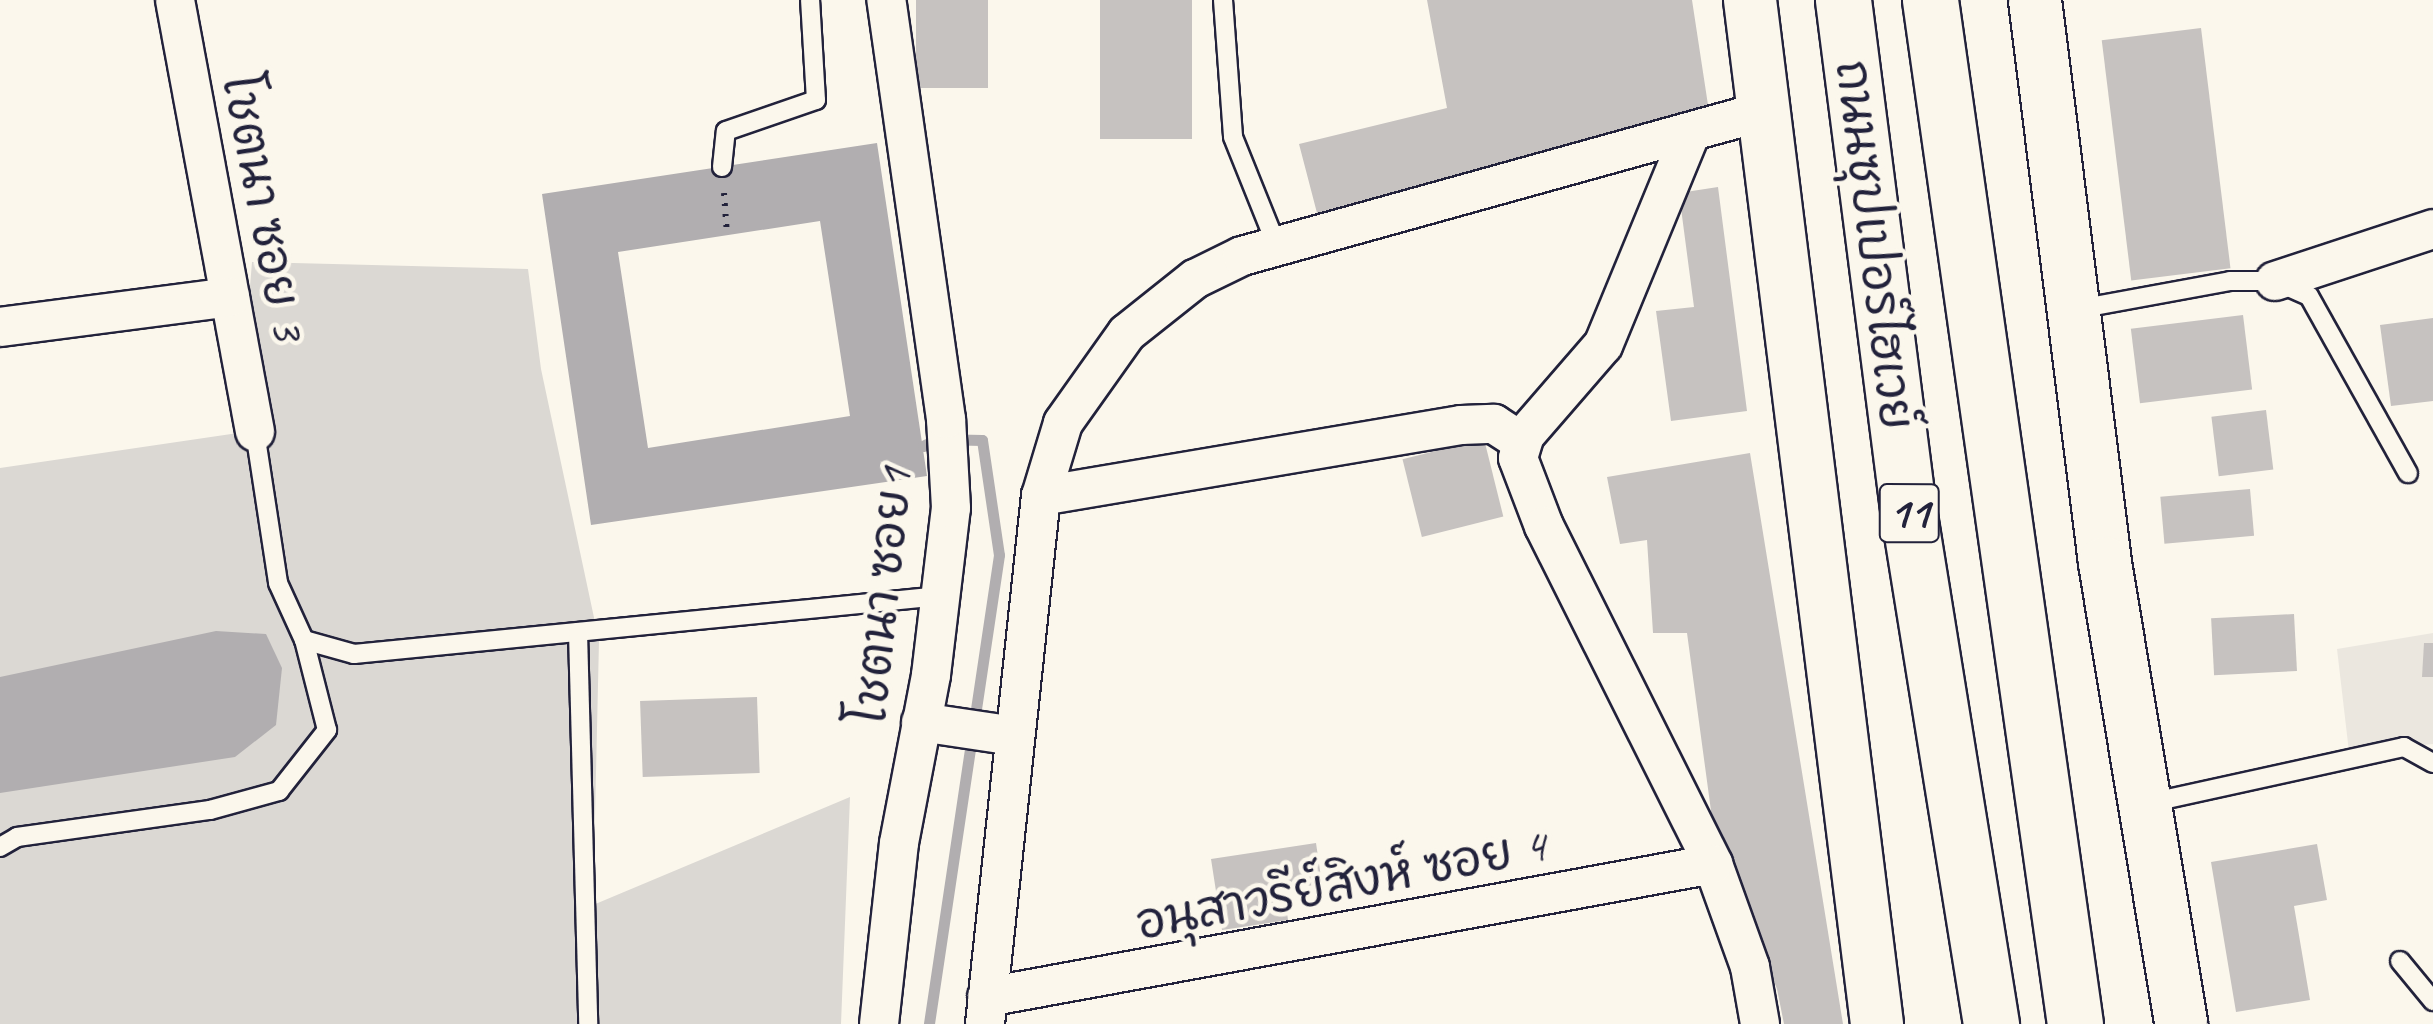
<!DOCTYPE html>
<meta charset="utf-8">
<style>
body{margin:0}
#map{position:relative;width:2433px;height:1024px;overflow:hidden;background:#fbf7ec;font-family:Caveat,"Playpen Sans Thai",sans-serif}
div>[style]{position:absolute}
.built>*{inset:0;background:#ebe7df}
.green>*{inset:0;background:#dbd8d3}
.water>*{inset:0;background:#b1aeb0}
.stream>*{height:11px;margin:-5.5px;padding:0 5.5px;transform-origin:5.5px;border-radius:5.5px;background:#b1aeb0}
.building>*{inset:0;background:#c6c2c0;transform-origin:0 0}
.path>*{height:6px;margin-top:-3px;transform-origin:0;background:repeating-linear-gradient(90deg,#22223b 0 2.5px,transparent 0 10.5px)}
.roads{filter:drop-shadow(2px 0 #22223b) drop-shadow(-2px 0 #22223b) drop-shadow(0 2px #22223b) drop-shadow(0 -2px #22223b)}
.lane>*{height:18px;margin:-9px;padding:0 9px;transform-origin:9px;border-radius:9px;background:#fbf7ec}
.street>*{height:38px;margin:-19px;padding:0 19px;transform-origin:19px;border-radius:19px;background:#fbf7ec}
.secondary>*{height:52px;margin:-26px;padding:0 26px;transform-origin:26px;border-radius:26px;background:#fbf7ec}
.highway>*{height:55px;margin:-27.5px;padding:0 27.5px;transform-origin:27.5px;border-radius:27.5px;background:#fbf7ec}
span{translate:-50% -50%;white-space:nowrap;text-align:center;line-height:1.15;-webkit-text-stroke:9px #fbf7ec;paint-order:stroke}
.shield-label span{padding:2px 8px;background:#fbf7ec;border:2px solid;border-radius:8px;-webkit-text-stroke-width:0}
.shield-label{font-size:45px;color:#22223b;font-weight:700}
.street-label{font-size:48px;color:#22223b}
</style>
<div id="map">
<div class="built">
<div style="clip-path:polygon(2433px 633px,2433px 744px,2349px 752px,2337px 649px)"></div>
</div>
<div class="green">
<div style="clip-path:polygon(252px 262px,528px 269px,541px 369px,599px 641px,593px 905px,850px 797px,841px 1024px,0 1024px,0 468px,238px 433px)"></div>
</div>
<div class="water">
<div style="clip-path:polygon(evenodd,877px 143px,927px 476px,591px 525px,542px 194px,877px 143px,820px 221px,850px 416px,648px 448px,618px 252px,820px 221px)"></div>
<div style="clip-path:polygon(216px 631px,266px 634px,282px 668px,276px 725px,235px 757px,0 793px,0 677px)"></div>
</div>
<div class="stream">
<div style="left:923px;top:446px;width:16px;rotate:-27deg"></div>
<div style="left:937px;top:439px;width:45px;rotate:1.3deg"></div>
<div style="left:982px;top:440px;width:116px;rotate:81.6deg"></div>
<div style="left:999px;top:555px;width:474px;rotate:98.5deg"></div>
</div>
<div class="building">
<div style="left:916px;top:0;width:72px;height:88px"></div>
<div style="left:1100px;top:0;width:92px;height:139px"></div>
<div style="clip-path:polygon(1427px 0,1692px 0,1708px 105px,1317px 213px,1299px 144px,1447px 108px)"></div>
<div style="left:2201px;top:28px;width:242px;height:100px;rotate:83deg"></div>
<div style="clip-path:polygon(1718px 187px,1747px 411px,1671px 421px,1656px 311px,1694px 307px,1679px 193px)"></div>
<div style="left:2243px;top:315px;width:75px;height:113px;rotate:83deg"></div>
<div style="clip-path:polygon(2433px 318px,2433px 401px,2391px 406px,2380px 325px)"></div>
<div style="left:2266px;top:410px;width:60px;height:55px;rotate:83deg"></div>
<div style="left:1484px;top:439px;width:80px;height:84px;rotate:76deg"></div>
<div style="clip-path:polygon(1750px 453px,1843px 1024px,1784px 1024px,1777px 989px,1714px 833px,1687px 633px,1653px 633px,1647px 540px,1620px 544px,1607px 477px)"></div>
<div style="left:2250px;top:489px;width:47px;height:90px;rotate:85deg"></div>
<div style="left:2294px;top:614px;width:57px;height:83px;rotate:87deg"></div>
<div style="clip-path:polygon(2424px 643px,2433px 643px,2433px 677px,2422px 677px)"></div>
<div style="left:757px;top:697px;width:76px;height:117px;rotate:88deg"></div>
<div style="clip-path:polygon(1316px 843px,1322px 884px,1284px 889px,1288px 920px,1222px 930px,1211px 859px)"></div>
<div style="clip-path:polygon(2317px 844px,2327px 900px,2294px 906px,2310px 1000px,2236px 1012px,2211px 862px)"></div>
</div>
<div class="path">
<div style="left:724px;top:193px;width:42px;rotate:85.9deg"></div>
</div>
<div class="roads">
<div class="lane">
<div style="left:1223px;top:0;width:137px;rotate:85.8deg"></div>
<div style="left:1233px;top:137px;width:115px;rotate:68.1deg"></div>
<div style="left:722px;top:167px;width:36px;rotate:-84deg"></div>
<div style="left:726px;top:131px;width:95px;rotate:-19deg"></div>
<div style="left:816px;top:100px;width:100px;rotate:-93.4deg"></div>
<div style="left:2078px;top:309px;width:155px;rotate:-10.4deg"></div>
<div style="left:2230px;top:281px;width:45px"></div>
<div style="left:2275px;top:281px;width:37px;rotate:24deg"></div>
<div style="left:2309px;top:296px;width:203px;rotate:60.8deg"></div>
<div style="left:255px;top:432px;width:153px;rotate:81.3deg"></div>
<div style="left:278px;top:583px;width:63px;rotate:65.5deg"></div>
<div style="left:304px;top:640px;width:52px;rotate:15.6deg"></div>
<div style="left:354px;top:654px;width:589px;rotate:-5.65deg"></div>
<div style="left:578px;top:632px;width:392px;rotate:88.5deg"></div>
<div style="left:2149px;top:803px;width:261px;rotate:-12.4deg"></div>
<div style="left:2404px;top:747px;width:33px;rotate:29deg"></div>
<div style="left:0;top:847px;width:20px;rotate:-30deg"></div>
<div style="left:17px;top:837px;width:195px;rotate:-8deg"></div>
<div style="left:210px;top:810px;width:72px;rotate:-15.4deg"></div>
<div style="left:279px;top:791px;width:78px;rotate:-51.8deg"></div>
<div style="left:327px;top:730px;width:93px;rotate:-104.3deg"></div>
<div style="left:2400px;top:961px;width:52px;rotate:50.5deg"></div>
</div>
<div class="street">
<div style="left:175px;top:0;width:439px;rotate:79.5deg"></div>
<div style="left:1691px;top:132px;width:230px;rotate:112.4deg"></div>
<div style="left:1603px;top:345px;width:119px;rotate:130.9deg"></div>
<div style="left:1525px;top:435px;width:24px;rotate:107deg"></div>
<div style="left:1518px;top:458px;width:73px;rotate:69.1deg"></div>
<div style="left:1544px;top:526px;width:378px;rotate:63.4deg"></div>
<div style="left:1713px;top:864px;width:109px;rotate:70.2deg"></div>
<div style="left:1750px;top:967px;width:58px;rotate:80deg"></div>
<div style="left:2275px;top:281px;width:166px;rotate:-18.2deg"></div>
<div style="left:0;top:327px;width:232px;rotate:-7.4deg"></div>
<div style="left:1041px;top:496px;width:426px;rotate:-9.6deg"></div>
<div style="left:1461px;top:425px;width:33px;rotate:-2deg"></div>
<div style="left:1494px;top:424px;width:31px;rotate:33deg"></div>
<div style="left:921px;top:722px;width:95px;rotate:8.5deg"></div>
<div style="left:987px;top:997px;width:738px;rotate:-10.38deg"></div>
<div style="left:879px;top:1024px;width:182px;rotate:-83.7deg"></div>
<div style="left:899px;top:843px;width:171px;rotate:-79.2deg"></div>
<div style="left:931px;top:675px;width:168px;rotate:-83.2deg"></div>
<div style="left:951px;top:508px;width:89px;rotate:-93.2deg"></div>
<div style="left:946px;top:419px;width:423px;rotate:-98.1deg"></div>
<div style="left:985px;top:1024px;width:531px;rotate:-83.95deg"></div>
<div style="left:1041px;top:496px;width:76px;rotate:-73.2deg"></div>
<div style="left:1063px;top:423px;width:110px;rotate:-54.6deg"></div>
<div style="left:1127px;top:333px;width:87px;rotate:-38.5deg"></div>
<div style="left:1195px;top:279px;width:52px;rotate:-26.1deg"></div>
<div style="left:1242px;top:256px;width:542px;rotate:-15.52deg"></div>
</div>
<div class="secondary">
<div style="left:1750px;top:0;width:1032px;rotate:82.93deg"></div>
<div style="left:2035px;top:0;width:567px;rotate:82.91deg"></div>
<div style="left:2105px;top:563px;width:467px;rotate:80.6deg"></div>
</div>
<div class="highway">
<div style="left:1843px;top:0;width:513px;rotate:82.72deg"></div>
<div style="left:1908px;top:509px;width:522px;rotate:80.84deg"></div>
<div style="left:1930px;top:0;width:1034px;rotate:81.94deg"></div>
</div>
</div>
<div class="shield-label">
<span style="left:1909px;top:513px">11</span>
</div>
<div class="street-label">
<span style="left:264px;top:207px;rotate:79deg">โชตนา ซอย 3</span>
<span style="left:1875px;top:245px;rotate:83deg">ถนนซุปเปอร์ไฮเวย์</span>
<span style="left:882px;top:596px;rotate:-84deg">โชตนา ซอย1</span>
<span style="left:1341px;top:884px;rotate:-11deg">อนุสาวรีย์สิงห์ ซอย 4</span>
</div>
</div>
